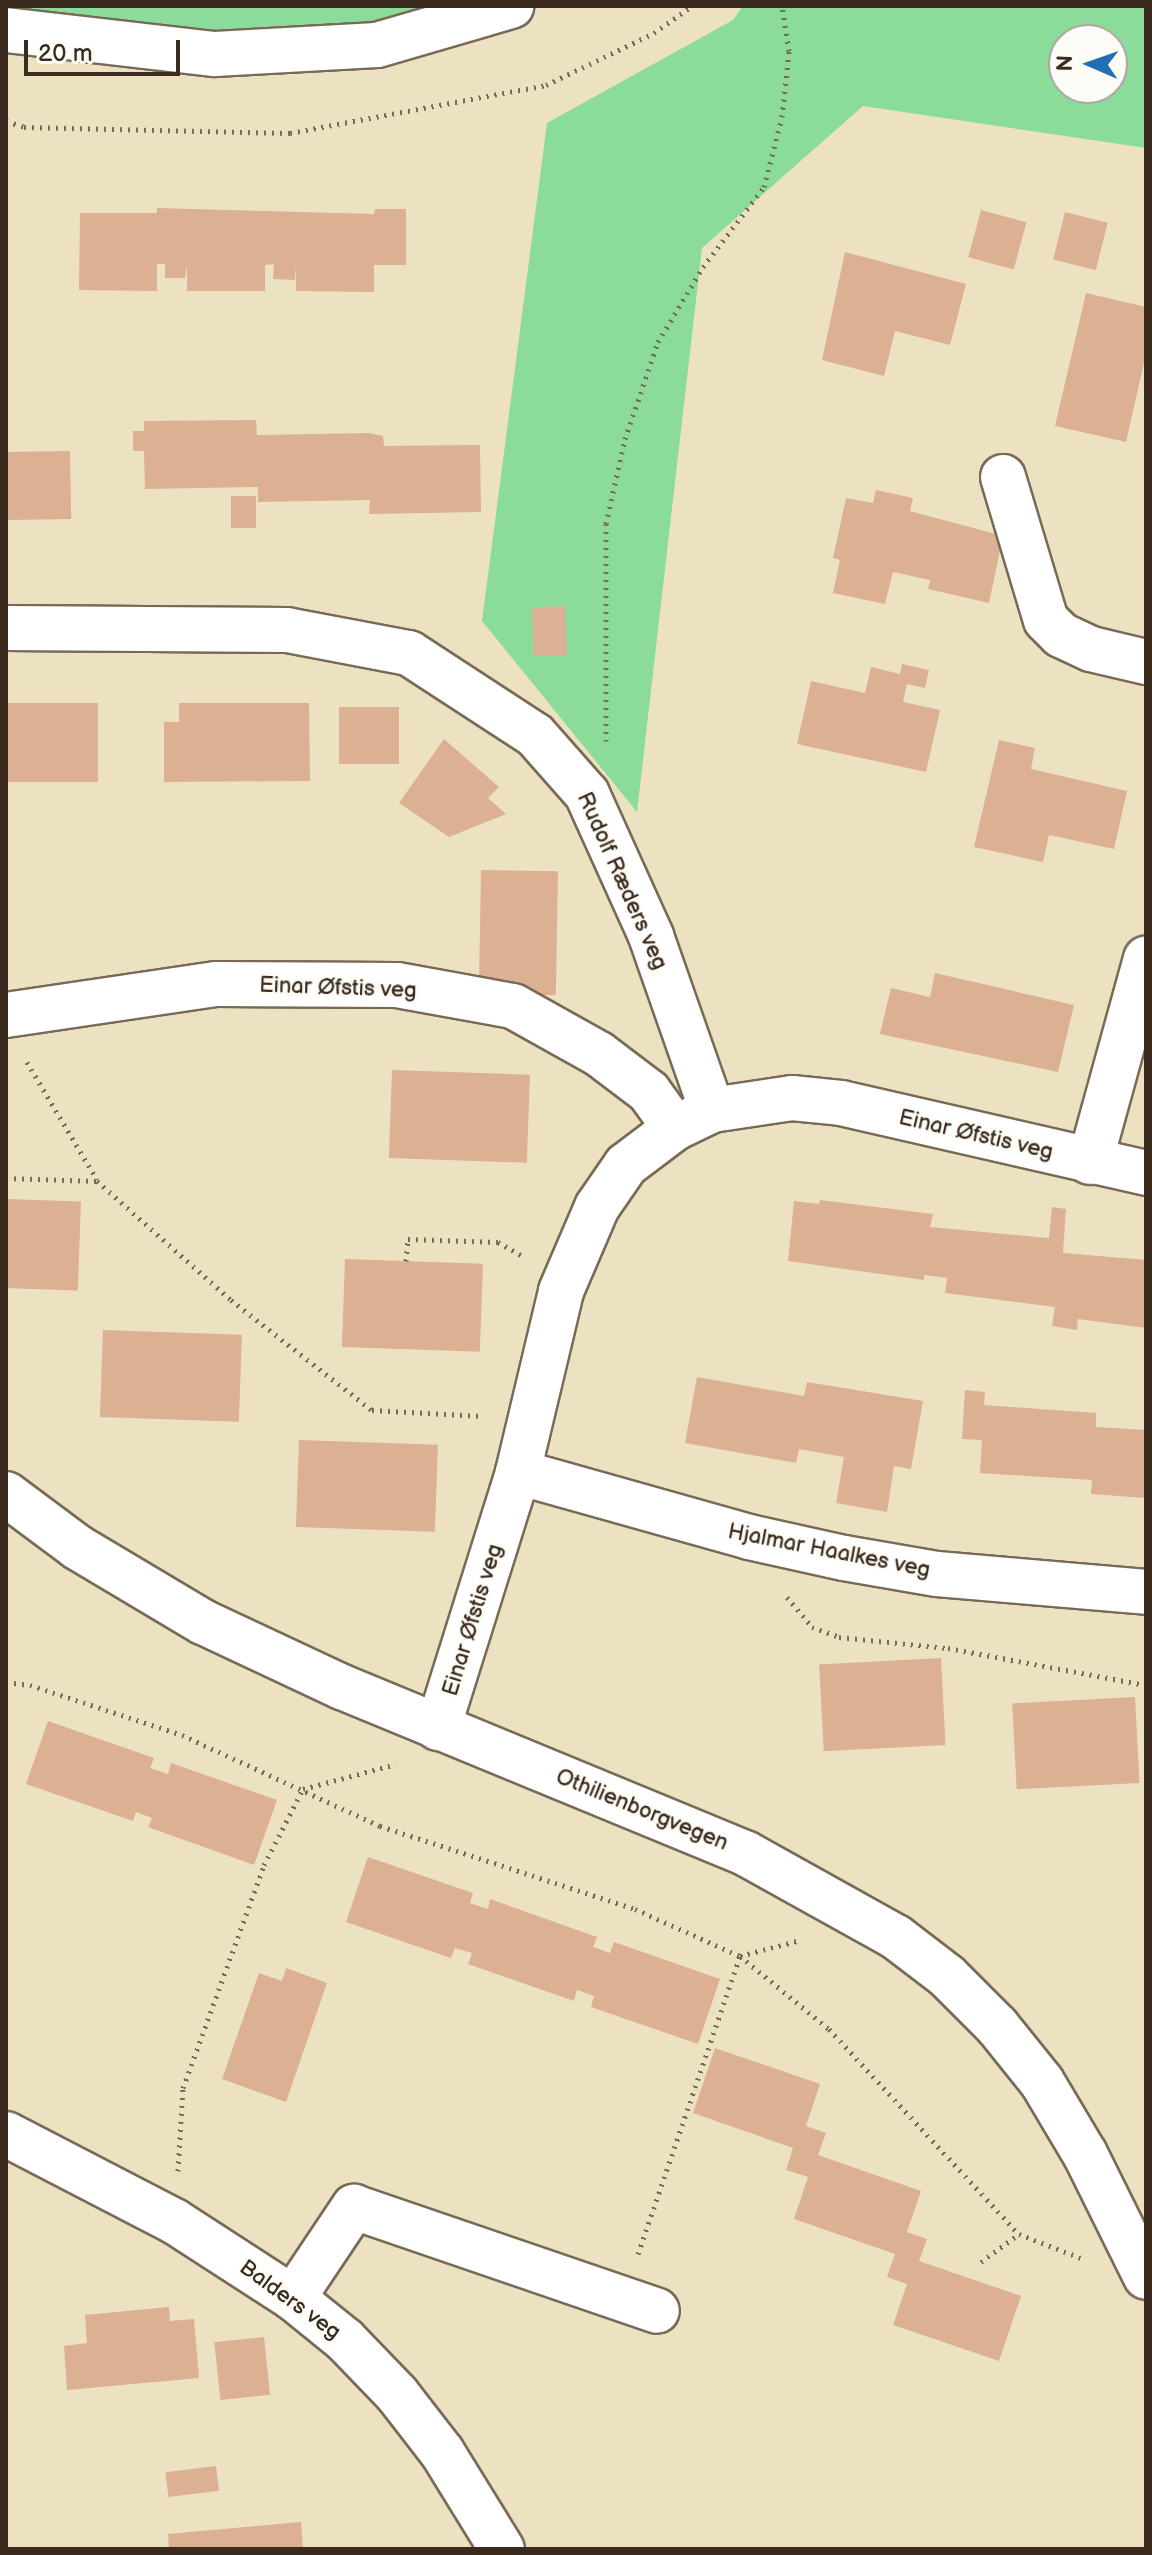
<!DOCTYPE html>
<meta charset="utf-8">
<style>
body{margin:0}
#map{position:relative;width:1152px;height:2555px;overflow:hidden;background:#ece2c2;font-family:"Balsamiq Sans",sans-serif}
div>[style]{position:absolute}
.green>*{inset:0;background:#8bdb9b}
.building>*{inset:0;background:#dcb092;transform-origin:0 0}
.path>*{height:5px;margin-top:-2.5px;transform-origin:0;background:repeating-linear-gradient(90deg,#796a57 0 2px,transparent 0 8px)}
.roads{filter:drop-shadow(2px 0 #796a57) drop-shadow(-2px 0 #796a57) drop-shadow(0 2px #796a57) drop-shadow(0 -2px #796a57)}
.minor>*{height:44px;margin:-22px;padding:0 22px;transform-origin:22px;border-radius:22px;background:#fff}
span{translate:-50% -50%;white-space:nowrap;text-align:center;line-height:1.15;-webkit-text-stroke:6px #fdfcf7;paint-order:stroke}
.street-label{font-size:22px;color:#3b2a1e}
.frame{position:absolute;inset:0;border:8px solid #3b2a1e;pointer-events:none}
.north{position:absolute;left:1048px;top:24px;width:80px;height:80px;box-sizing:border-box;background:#fdfcf7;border:2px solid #afa8a0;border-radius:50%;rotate:272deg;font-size:22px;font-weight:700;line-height:32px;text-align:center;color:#3b2a1e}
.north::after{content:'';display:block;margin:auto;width:28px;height:36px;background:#1f6fb2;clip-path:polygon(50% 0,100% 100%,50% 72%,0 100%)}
.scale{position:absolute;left:24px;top:40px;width:156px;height:36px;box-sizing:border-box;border:4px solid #3b2a1e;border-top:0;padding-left:10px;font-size:24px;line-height:28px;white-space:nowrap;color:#3b2a1e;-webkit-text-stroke:6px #fdfcf7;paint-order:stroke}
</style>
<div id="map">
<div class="green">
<div style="clip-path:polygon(8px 6px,467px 6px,410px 24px,256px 39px)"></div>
<div style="clip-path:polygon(evenodd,743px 6px,1146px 6px,1146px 148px,863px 106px,702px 248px,637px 812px,482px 621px,547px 123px,733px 20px,743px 6px,1064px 40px,1112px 40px,1112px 88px,1064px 88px,1064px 40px)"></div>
</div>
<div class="building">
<div style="clip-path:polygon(157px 208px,374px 214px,375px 209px,406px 209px,406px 265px,374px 265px,374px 292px,296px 291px,296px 265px,295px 280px,273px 279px,274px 264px,265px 265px,265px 291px,187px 291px,187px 265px,185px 278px,165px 278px,165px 264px,157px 264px,157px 291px,79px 290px,80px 213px,157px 213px)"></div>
<div style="left:981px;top:210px;width:47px;height:49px;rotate:15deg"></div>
<div style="left:1065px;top:212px;width:44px;height:49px;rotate:14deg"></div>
<div style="clip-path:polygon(845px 252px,966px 284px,950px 345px,895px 331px,884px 376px,822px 360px)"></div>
<div style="clip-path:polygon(1086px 293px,1146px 307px,1146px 354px,1126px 442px,1055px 426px)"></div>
<div style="clip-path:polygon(256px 420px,257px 435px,369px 433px,383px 436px,384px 446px,480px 445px,481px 512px,369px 514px,370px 500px,258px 502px,258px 487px,145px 489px,144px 451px,133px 451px,133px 431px,144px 431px,144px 421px)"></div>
<div style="left:70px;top:451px;width:68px;height:64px;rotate:89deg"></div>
<div style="clip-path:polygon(876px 490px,913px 498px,910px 511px,1003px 536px,989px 603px,928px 589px,930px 580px,893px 572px,885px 604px,833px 593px,840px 560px,833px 558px,846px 498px,873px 503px)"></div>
<div style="left:231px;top:496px;width:25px;height:32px"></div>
<div style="left:565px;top:606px;width:49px;height:33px;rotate:88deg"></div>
<div style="clip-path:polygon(902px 664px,929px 670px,925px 688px,907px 684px,903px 702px,940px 710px,926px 772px,797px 744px,811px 681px,865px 693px,871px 667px,900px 674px)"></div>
<div style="left:6px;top:703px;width:92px;height:79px"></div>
<div style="clip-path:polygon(179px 703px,309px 703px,310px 781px,164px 782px,164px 722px,179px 722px)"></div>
<div style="left:339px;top:707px;width:60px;height:57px"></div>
<div style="clip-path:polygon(444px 739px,499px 787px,488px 798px,506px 814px,449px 837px,399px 803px)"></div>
<div style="clip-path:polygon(999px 740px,1035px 748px,1031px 769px,1127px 791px,1114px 849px,1049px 835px,1043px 862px,974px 847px)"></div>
<div style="left:481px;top:870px;width:77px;height:124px;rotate:1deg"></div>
<div style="clip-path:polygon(935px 973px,1074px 1005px,1058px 1072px,880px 1034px,891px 988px,930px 997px)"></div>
<div style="left:392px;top:1070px;width:138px;height:88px;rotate:2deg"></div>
<div style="left:6px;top:1199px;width:75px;height:89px;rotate:2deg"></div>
<div style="clip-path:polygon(820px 1200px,933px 1214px,930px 1227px,1049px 1238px,1052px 1207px,1066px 1209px,1063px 1253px,1146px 1260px,1146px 1328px,1078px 1319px,1077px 1330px,1052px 1326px,1055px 1307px,945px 1293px,947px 1278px,924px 1275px,924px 1280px,788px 1261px,794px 1201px,819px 1204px)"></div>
<div style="left:345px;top:1259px;width:138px;height:88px;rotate:2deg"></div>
<div style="left:103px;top:1330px;width:139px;height:87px;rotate:2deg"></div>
<div style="clip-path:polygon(697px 1377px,804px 1396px,807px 1382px,923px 1401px,911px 1469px,894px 1466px,887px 1512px,836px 1503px,844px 1457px,799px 1449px,796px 1463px,685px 1443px)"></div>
<div style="clip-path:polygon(965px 1390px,985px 1392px,984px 1405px,1096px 1413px,1096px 1427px,1146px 1430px,1146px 1498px,1091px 1494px,1092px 1480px,980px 1473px,982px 1440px,962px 1439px)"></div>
<div style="left:299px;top:1440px;width:139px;height:87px;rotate:2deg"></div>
<div style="left:941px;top:1658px;width:87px;height:122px;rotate:87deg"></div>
<div style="left:1135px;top:1697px;width:86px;height:123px;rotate:87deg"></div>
<div style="clip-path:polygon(48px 1721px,154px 1758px,150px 1768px,168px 1774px,171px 1763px,277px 1800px,254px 1865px,148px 1827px,152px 1818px,136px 1812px,133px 1821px,26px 1784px)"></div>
<div style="clip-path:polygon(368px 1857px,473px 1893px,470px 1903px,488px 1909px,490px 1899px,597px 1937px,593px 1947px,610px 1953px,614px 1942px,720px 1979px,698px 2044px,591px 2007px,594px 1996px,577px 1990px,574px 2001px,468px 1964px,472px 1953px,455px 1948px,451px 1958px,346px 1922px)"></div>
<div style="clip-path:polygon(286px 1968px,327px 1983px,286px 2102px,222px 2079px,259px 1973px,282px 1981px)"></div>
<div style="clip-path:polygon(715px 2048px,820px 2084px,806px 2126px,826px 2133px,818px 2155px,921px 2191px,907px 2232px,927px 2239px,919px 2261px,1021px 2296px,999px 2361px,893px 2325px,907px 2284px,887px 2277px,895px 2254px,794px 2219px,808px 2177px,786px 2170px,793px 2148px,693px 2113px)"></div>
<div style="clip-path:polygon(169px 2307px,170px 2321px,194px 2319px,199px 2378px,67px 2390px,64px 2346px,87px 2343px,85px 2315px)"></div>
<div style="left:264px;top:2337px;width:58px;height:50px;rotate:84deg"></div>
<div style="left:216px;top:2466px;width:25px;height:51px;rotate:83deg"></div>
<div style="clip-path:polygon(301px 2522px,303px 2549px,169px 2549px,168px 2534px)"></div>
</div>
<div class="path">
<div style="left:6px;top:121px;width:19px;rotate:18deg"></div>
<div style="left:24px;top:127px;width:266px;rotate:1.3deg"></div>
<div style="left:290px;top:133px;width:260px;rotate:-10.6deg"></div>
<div style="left:546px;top:85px;width:120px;rotate:-25.7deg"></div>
<div style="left:654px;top:33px;width:47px;rotate:-35.4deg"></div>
<div style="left:606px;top:741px;width:217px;rotate:-90deg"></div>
<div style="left:606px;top:524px;width:87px;rotate:-77.4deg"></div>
<div style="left:625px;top:439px;width:102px;rotate:-71.2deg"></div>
<div style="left:658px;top:342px;width:87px;rotate:-59deg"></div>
<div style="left:703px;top:267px;width:101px;rotate:-52.7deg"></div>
<div style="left:764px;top:187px;width:72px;rotate:-75.6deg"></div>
<div style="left:782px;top:117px;width:66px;rotate:-83.9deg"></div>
<div style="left:789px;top:51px;width:46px;rotate:-98.8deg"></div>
<div style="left:27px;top:1062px;width:137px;rotate:59.3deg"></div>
<div style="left:6px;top:1178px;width:91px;rotate:1.9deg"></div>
<div style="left:97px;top:1181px;width:179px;rotate:41.6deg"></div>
<div style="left:231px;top:1300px;width:179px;rotate:38deg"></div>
<div style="left:372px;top:1410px;width:110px;rotate:3.1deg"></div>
<div style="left:406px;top:1261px;width:22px;rotate:-85deg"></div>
<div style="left:408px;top:1239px;width:90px;rotate:1.9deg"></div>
<div style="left:498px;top:1242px;width:28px;rotate:30deg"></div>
<div style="left:787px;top:1597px;width:39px;rotate:50deg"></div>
<div style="left:812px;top:1627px;width:29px;rotate:20deg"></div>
<div style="left:839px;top:1637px;width:110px;rotate:5.8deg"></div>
<div style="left:948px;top:1648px;width:201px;rotate:10.6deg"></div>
<div style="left:6px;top:1682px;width:24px;rotate:7deg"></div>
<div style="left:30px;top:1685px;width:160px;rotate:18.2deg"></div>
<div style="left:182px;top:1735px;width:218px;rotate:24.7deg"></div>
<div style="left:380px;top:1826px;width:268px;rotate:18deg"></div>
<div style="left:635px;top:1909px;width:115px;rotate:24.1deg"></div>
<div style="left:740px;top:1956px;width:115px;rotate:39.4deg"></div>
<div style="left:829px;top:2029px;width:280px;rotate:47.2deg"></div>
<div style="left:1019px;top:2234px;width:66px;rotate:21.2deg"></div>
<div style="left:178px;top:2171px;width:83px;rotate:-86.6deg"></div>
<div style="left:183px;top:2088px;width:237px;rotate:-70deg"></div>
<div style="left:264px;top:1865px;width:85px;rotate:-62.8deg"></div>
<div style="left:303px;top:1789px;width:96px;rotate:-15deg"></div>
<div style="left:638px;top:2254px;width:315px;rotate:-71.1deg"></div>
<div style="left:740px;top:1956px;width:63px;rotate:-14.7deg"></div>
<div style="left:981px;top:2262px;width:47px;rotate:-36.4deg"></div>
</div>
<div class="roads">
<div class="minor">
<div style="left:6px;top:30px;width:210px;rotate:6.6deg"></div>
<div style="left:215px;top:54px;width:162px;rotate:-3.2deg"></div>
<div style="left:377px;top:45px;width:140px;rotate:-16.2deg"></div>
<div style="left:1003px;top:477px;width:149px;rotate:73.3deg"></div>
<div style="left:1046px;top:620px;width:21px;rotate:45deg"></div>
<div style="left:1061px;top:635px;width:33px;rotate:25deg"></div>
<div style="left:1091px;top:649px;width:57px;rotate:13.3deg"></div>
<div style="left:6px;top:628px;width:281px;rotate:0.4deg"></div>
<div style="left:287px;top:630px;width:124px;rotate:10.7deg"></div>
<div style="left:409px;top:653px;width:150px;rotate:33.1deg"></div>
<div style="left:535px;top:735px;width:79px;rotate:48.6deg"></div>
<div style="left:587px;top:794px;width:156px;rotate:65.7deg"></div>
<div style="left:651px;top:936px;width:184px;rotate:70.7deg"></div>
<div style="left:6px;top:1015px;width:212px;rotate:-8.4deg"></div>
<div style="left:216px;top:984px;width:181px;rotate:0.3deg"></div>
<div style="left:397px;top:985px;width:118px;rotate:10.3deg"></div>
<div style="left:513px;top:1006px;width:98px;rotate:29.2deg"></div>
<div style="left:599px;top:1054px;width:63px;rotate:37.2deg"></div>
<div style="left:649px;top:1092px;width:44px;rotate:54.2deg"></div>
<div style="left:1090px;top:1162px;width:211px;rotate:-74.6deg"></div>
<div style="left:518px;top:1472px;width:240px;rotate:15.7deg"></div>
<div style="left:749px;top:1537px;width:97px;rotate:12.5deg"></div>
<div style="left:844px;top:1558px;width:94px;rotate:9.8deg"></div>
<div style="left:937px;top:1574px;width:210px;rotate:4.9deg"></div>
<div style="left:6px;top:1494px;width:89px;rotate:36.7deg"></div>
<div style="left:77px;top:1547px;width:147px;rotate:30.8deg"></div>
<div style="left:203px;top:1622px;width:153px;rotate:25.1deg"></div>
<div style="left:342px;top:1687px;width:436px;rotate:22.4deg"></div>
<div style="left:745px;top:1853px;width:173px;rotate:29.1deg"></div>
<div style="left:896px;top:1937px;width:64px;rotate:37.4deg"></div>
<div style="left:947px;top:1976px;width:71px;rotate:45deg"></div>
<div style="left:997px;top:2026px;width:72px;rotate:51.2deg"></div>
<div style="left:1042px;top:2082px;width:84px;rotate:59.2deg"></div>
<div style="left:1085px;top:2154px;width:137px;rotate:63.6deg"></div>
<div style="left:438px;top:1728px;width:268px;rotate:-72.6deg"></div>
<div style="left:518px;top:1472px;width:186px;rotate:-76.6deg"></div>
<div style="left:561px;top:1291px;width:91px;rotate:-66.8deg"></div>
<div style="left:597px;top:1207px;width:51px;rotate:-55.4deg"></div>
<div style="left:626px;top:1165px;width:61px;rotate:-37.1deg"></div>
<div style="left:675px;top:1128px;width:41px;rotate:-25.9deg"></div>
<div style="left:712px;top:1110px;width:81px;rotate:-8.5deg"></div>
<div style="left:792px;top:1098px;width:49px;rotate:5.8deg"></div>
<div style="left:841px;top:1103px;width:313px;rotate:12.9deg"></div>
<div style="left:6px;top:2134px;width:189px;rotate:27.4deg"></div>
<div style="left:174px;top:2221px;width:142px;rotate:32.9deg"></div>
<div style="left:293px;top:2298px;width:67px;rotate:38.9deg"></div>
<div style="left:345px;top:2340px;width:75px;rotate:46.1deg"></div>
<div style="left:397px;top:2394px;width:73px;rotate:52.2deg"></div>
<div style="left:442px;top:2452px;width:114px;rotate:58.3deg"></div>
<div style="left:293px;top:2298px;width:110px;rotate:-56.2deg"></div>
<div style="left:354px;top:2207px;width:320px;rotate:18.9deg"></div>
</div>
</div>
<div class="street-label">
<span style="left:622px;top:881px;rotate:66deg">Rudolf Ræders veg</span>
<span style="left:338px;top:988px;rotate:2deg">Einar Øfstis veg</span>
<span style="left:976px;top:1135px;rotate:13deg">Einar Øfstis veg</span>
<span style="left:829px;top:1551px;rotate:11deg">Hjalmar Haalkes veg</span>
<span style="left:473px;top:1620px;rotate:-73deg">Einar Øfstis veg</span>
<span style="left:642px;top:1810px;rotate:22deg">Othilienborgvegen</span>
<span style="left:290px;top:2300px;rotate:36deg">Balders veg</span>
</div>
<div class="frame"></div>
<div class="north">N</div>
<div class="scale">20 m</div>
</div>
